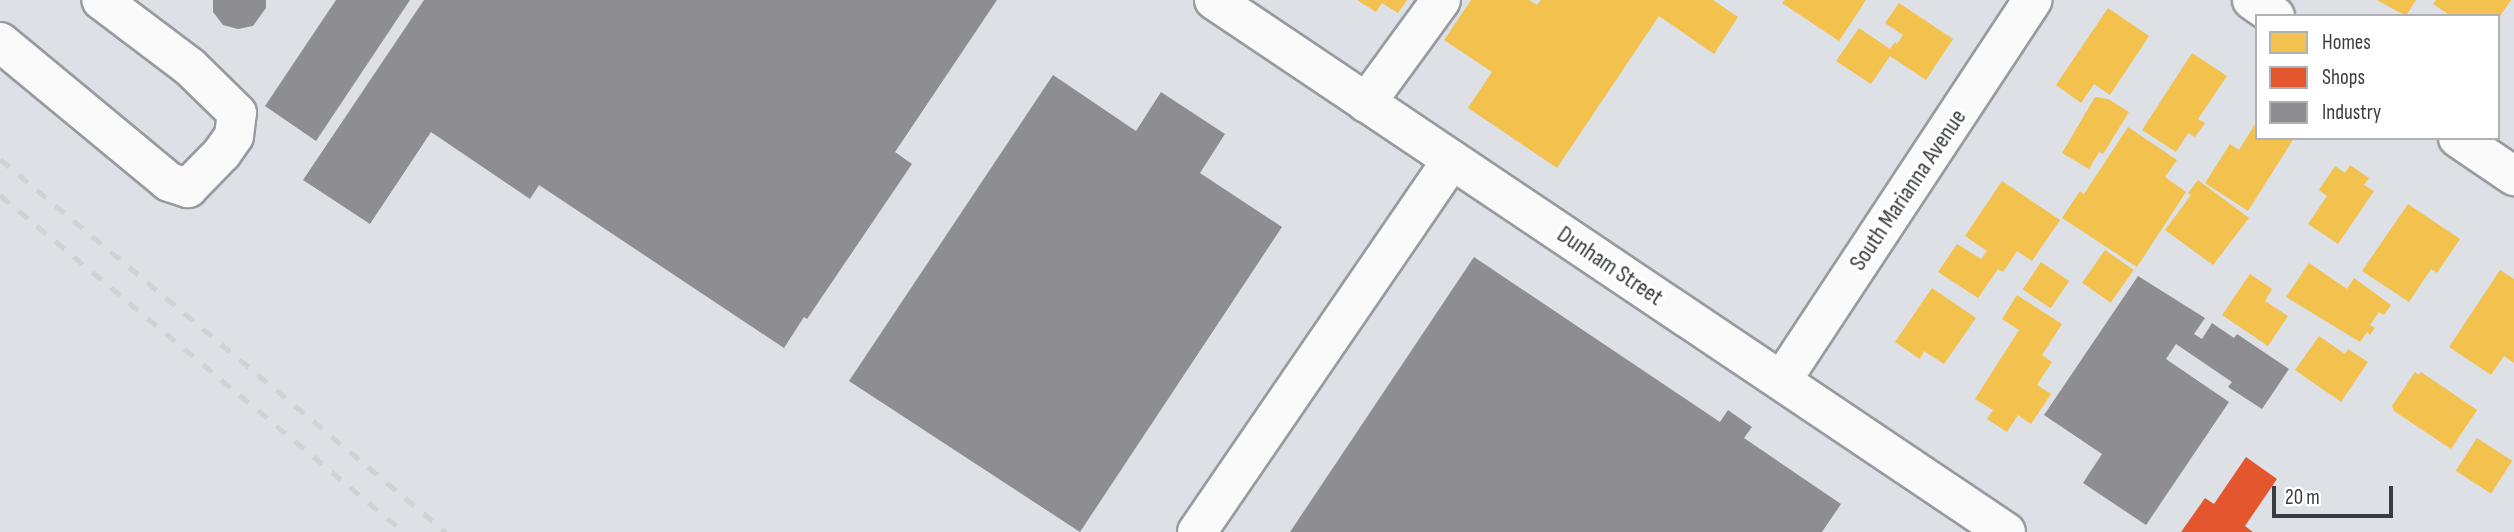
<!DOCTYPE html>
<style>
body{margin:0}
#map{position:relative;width:2514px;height:532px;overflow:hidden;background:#dde1e6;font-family:"Sofia Sans Condensed",sans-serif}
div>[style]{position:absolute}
.homes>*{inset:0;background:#f2c14e;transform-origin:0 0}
.shops>*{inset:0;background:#e4572e}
.industry>*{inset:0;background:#8d8d92}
.roads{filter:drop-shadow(2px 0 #989b9f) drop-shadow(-2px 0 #989b9f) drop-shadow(0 2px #989b9f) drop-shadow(0 -2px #989b9f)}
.minor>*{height:38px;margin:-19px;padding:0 19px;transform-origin:19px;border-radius:19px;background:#fafafb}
.rail>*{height:5px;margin-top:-2.5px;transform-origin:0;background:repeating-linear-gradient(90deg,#d0d2d3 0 12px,transparent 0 24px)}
span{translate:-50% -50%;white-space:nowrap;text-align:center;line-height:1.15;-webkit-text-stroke:7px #fff;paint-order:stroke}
.street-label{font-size:24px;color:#393c40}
.legend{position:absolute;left:2255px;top:14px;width:245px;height:126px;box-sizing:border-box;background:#fff;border:2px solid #b0b1b3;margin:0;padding:9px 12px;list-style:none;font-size:21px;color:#393c40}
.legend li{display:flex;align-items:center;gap:14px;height:35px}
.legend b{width:35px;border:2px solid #b0b1b3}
.scale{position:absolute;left:2272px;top:486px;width:121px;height:32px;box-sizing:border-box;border:4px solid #393c40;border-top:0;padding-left:9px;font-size:21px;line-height:24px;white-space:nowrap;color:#393c40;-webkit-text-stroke:5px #fff;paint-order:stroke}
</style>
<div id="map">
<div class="homes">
<div style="clip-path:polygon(1357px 0,1407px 0,1398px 13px,1382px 3px,1376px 12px)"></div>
<div style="clip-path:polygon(1471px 0,1529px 0,1537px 5px,1541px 0,1713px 0,1738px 17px,1714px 54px,1659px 16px,1557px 168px,1468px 108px,1492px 72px,1444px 40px)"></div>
<div style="clip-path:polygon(1785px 0,1866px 0,1839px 41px,1782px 3px)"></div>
<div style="clip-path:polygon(2377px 0,2416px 0,2406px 16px)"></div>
<div style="clip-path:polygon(2436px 0,2511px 0,2500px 16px,2451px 16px,2433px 4px)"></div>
<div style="clip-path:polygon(1899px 3px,1953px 39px,1926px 80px,1890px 56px,1871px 84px,1836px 61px,1859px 28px,1890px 49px,1895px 42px,1897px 44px,1903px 35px,1885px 23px)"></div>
<div style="clip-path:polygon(2108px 8px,2149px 36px,2110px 95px,2094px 84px,2081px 103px,2056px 85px)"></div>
<div style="clip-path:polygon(2192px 53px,2227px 76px,2198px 119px,2205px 123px,2195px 137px,2188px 133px,2176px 152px,2142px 130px)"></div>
<div style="clip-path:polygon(2095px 97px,2108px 99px,2129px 112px,2103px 154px,2099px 152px,2089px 169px,2062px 153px)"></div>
<div style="clip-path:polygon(2257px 121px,2257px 138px,2294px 138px,2248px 211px,2205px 183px,2230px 144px,2239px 150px)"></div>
<div style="clip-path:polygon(2128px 127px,2177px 160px,2165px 177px,2186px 192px,2137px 267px,2062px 218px,2080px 191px,2084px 194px)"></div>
<div style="clip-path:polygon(2350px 165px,2369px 178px,2364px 185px,2374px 191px,2338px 244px,2308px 224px,2327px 196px,2319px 190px,2335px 166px,2345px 173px)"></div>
<div style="clip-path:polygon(2198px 180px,2249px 218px,2213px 265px,2165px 230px,2191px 195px,2188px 193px)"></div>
<div style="clip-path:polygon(2002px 181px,2060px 220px,2032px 261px,2017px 251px,2003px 272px,1998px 269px,1978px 298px,1938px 272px,1957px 244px,1981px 259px,1987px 251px,1965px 236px)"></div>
<div style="clip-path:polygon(2408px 204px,2460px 239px,2437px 273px,2431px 269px,2409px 302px,2362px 271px)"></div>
<div style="left:2105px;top:250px;width:35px;height:40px;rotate:35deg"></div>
<div style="left:2041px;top:262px;width:34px;height:33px;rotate:34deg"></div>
<div style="clip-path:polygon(2309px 263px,2347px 289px,2354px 278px,2391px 305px,2384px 315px,2379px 312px,2370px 325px,2375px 328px,2370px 335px,2367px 332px,2360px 342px,2286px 297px)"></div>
<div style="clip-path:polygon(2500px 270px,2514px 279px,2514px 363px,2504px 356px,2491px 375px,2449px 347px)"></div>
<div style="clip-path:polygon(2250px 274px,2272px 289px,2265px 301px,2288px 316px,2268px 346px,2222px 315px)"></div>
<div style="clip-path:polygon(1932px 288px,1976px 318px,1944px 364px,1924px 351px,1920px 359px,1895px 342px)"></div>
<div style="clip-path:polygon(2017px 295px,2062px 324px,2042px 355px,2052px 362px,2037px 385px,2051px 394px,2031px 424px,2018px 415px,2007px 432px,1987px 419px,1993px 410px,1975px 399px,2019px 330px,2002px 319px)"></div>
<div style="clip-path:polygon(2319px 336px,2345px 354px,2348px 349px,2368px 362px,2341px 402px,2295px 370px)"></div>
<div style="clip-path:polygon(2415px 372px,2419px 375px,2421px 372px,2477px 410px,2451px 449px,2394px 411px,2392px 406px)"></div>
<div style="left:2477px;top:438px;width:42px;height:39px;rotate:33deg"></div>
</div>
<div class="shops">
<div style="clip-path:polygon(2246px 457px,2277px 479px,2245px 526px,2253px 532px,2181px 532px,2205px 498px,2214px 504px)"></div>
</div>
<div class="industry">
<div style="clip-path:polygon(213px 0,266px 0,266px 8px,253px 26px,238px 29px,223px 25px,213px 12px)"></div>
<div style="clip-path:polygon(336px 0,410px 0,316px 141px,265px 106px)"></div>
<div style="clip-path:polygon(424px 0,997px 0,895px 152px,912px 164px,807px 319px,804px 317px,784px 348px,539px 185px,530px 199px,431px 132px,370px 224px,303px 180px)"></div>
<div style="clip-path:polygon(1053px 75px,1136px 131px,1161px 92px,1225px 134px,1200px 173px,1282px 227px,1080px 532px,849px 381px)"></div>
<div style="clip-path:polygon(1474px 257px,1720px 422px,1728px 410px,1752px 427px,1744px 438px,1841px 504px,1822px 532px,1290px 532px)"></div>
<div style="clip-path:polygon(2138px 276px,2205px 318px,2194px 334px,2202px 339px,2212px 323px,2234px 338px,2237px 334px,2289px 369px,2262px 409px,2228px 387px,2232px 382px,2176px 344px,2166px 359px,2229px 402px,2146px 525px,2083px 483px,2102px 454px,2044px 415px)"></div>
</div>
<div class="roads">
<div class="minor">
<div style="left:1214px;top:0;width:954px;rotate:33.89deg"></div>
<div style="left:2252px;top:0;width:28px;rotate:35deg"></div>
<div style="left:0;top:42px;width:219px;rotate:39.6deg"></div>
<div style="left:169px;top:182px;width:20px;rotate:18deg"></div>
<div style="left:188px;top:188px;width:49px;rotate:-45.8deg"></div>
<div style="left:222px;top:153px;width:21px;rotate:-55deg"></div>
<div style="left:234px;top:136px;width:23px;rotate:-83deg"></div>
<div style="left:237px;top:113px;width:66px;rotate:-135.6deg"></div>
<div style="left:190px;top:67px;width:111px;rotate:-143deg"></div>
<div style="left:1366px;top:103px;width:127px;rotate:-53.9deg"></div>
<div style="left:2458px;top:138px;width:68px;rotate:34.2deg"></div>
<div style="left:1782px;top:380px;width:455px;rotate:-56.6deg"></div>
<div style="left:1197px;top:532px;width:451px;rotate:-55.6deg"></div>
</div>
</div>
<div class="rail">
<div style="left:0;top:159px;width:581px;rotate:39.91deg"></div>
<div style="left:0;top:195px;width:526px;rotate:39.83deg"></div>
</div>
<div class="street-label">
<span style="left:1908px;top:190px;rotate:-56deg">South Marianna Avenue</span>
<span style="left:1610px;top:266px;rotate:34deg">Dunham Street</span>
</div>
<ul class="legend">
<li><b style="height:19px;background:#f2c14e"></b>Homes</li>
<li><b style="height:19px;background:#e4572e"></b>Shops</li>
<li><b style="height:19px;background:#8d8d92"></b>Industry</li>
</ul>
<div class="scale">20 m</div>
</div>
